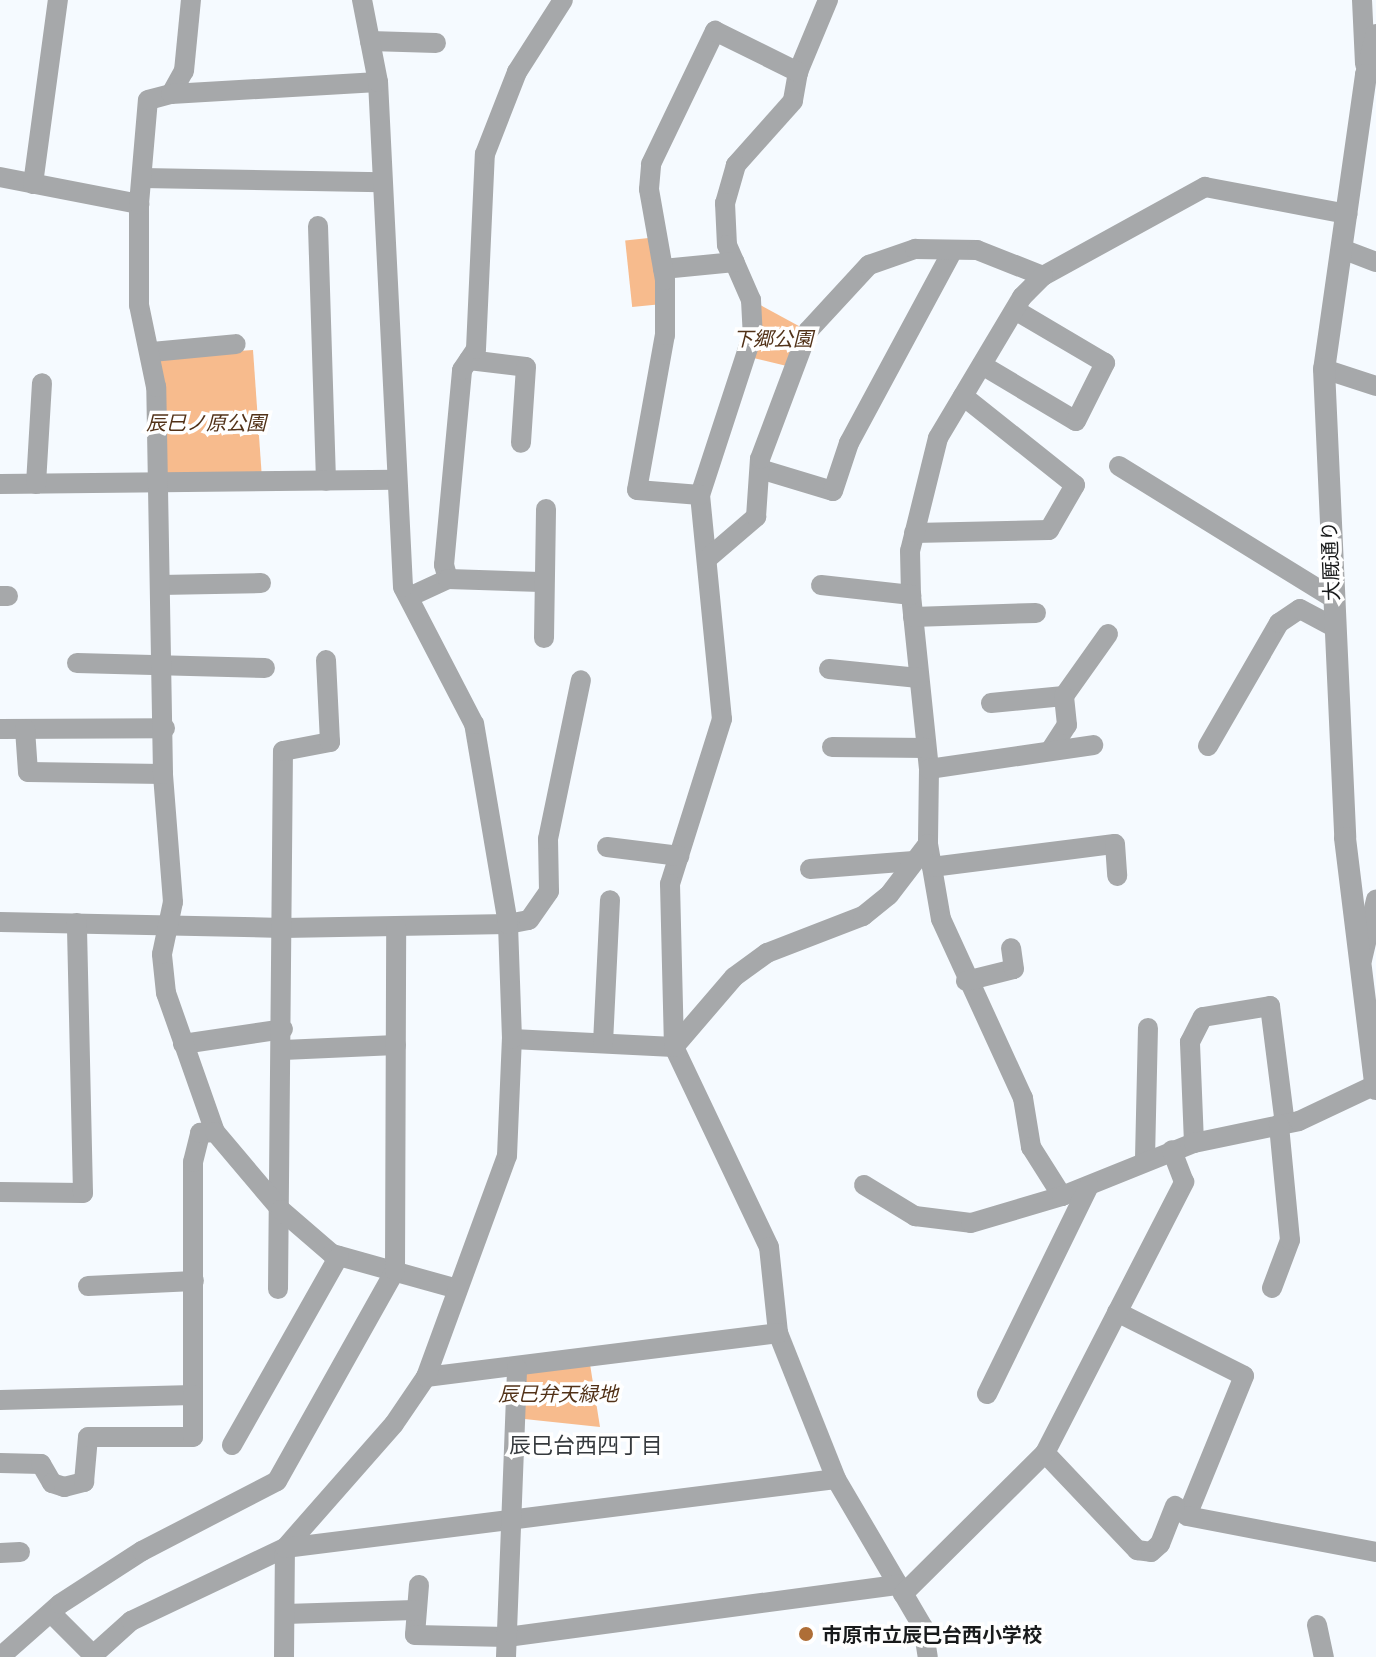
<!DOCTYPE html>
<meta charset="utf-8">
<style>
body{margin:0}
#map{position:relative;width:1376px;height:1657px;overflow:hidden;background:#f5faff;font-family:Merriweather,"Noto Sans JP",serif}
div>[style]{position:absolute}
.green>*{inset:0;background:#f7bb8d;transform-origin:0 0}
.minor>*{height:20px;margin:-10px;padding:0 10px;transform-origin:10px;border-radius:10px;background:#a6a8aa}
.tertiary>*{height:22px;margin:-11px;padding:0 11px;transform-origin:11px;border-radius:11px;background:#a6a8aa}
.dots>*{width:22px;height:22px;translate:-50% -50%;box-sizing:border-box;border:4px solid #fff;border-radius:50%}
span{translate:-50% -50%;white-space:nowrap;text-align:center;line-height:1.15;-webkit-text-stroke:7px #fff;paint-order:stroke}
.park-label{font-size:20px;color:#523218;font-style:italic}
.street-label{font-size:20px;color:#191b1c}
.poi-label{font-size:20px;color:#191b1c;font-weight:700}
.left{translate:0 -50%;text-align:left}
.neighbourhood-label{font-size:22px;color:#363a3e}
</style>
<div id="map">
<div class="green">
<div style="left:658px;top:237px;width:67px;height:33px;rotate:84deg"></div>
<div style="clip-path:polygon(751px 300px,808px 331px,795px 368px,745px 356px)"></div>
<div style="left:253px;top:350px;width:132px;height:101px;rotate:86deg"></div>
<div style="clip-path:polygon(589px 1358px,600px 1427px,515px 1418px,517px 1368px)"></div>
</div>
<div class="minor">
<div style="left:828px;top:0;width:78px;rotate:112.6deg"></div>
<div style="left:798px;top:72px;width:29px;rotate:100deg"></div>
<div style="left:793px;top:101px;width:86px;rotate:131.7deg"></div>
<div style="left:736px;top:165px;width:40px;rotate:106deg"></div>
<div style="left:725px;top:203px;width:42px;rotate:87.3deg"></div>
<div style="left:727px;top:245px;width:60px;rotate:66.4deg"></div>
<div style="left:751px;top:300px;width:33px;rotate:87deg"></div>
<div style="left:753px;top:333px;width:170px;rotate:108.1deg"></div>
<div style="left:700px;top:495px;width:225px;rotate:84.4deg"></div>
<div style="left:722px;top:719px;width:173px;rotate:107.5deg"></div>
<div style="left:670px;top:884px;width:163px;rotate:88.6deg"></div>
<div style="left:674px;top:1047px;width:221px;rotate:64.6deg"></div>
<div style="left:769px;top:1247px;width:86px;rotate:84deg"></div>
<div style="left:778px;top:1333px;width:157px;rotate:68.3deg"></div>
<div style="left:836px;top:1479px;width:172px;rotate:59.6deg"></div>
<div style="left:923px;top:1627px;width:30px;rotate:81deg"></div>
<div style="left:1362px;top:0;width:64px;rotate:87.3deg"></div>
<div style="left:370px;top:41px;width:66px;rotate:1.7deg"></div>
<div style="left:171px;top:94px;width:26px;rotate:-61deg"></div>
<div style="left:184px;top:71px;width:71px;rotate:-84.4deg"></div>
<div style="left:0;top:177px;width:142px;rotate:11deg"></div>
<div style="left:142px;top:178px;width:240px;rotate:1deg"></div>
<div style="left:33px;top:184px;width:186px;rotate:-82.3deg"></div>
<div style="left:318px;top:226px;width:255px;rotate:88.2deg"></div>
<div style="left:1342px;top:249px;width:36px;rotate:21deg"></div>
<div style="left:663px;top:269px;width:72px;rotate:-5.6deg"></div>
<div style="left:1043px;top:276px;width:185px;rotate:-28.8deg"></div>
<div style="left:1205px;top:187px;width:145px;rotate:10.8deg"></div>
<div style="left:152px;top:352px;width:84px;rotate:-5.4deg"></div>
<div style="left:469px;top:360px;width:57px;rotate:7deg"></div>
<div style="left:526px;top:367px;width:76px;rotate:93.8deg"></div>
<div style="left:982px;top:365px;width:109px;rotate:30.8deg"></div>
<div style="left:1076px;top:421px;width:65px;rotate:-63.4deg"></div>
<div style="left:1105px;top:363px;width:104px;rotate:-149.5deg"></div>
<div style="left:1324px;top:369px;width:55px;rotate:18.1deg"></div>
<div style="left:1119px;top:466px;width:249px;rotate:31.7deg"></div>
<div style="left:760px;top:469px;width:76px;rotate:16.8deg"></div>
<div style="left:833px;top:491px;width:51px;rotate:-71.6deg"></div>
<div style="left:849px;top:443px;width:219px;rotate:-61.7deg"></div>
<div style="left:0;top:484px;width:394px;rotate:-0.6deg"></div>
<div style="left:36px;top:484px;width:101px;rotate:-86.6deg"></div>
<div style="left:700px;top:495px;width:63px;rotate:-175.5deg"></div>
<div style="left:637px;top:490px;width:158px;rotate:-79.8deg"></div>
<div style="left:665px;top:335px;width:55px;rotate:-90deg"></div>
<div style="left:665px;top:280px;width:92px;rotate:-100deg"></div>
<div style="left:649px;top:189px;width:25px;rotate:-85deg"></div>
<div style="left:651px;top:164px;width:148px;rotate:-64.3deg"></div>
<div style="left:715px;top:31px;width:93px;rotate:26.3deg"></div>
<div style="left:914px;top:533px;width:135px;rotate:-1.3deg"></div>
<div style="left:1049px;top:530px;width:52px;rotate:-60deg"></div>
<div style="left:1075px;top:485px;width:143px;rotate:-141.5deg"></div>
<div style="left:707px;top:559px;width:65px;rotate:-40.6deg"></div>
<div style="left:756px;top:517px;width:58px;rotate:-86.1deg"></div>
<div style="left:760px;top:459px;width:137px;rotate:-69.4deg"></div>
<div style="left:808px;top:331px;width:90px;rotate:-47.3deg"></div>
<div style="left:869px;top:265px;width:49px;rotate:-19.2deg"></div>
<div style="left:915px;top:249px;width:62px;rotate:0.9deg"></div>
<div style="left:977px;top:250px;width:71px;rotate:21.5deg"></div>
<div style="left:1043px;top:276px;width:30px;rotate:135deg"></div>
<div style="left:1022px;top:297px;width:164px;rotate:120.8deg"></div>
<div style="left:938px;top:438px;width:116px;rotate:103.9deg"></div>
<div style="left:910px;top:551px;width:44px;rotate:88.7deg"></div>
<div style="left:911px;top:595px;width:175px;rotate:84.1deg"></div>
<div style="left:929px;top:769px;width:75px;rotate:90.8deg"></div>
<div style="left:928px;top:844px;width:76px;rotate:80.2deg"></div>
<div style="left:941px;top:919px;width:197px;rotate:65.4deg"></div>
<div style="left:1023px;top:1098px;width:50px;rotate:80.7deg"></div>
<div style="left:1031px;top:1147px;width:58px;rotate:57.7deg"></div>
<div style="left:448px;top:579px;width:15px;rotate:-106deg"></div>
<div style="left:444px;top:565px;width:196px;rotate:-84.7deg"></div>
<div style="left:462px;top:370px;width:25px;rotate:-56deg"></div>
<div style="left:476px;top:349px;width:195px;rotate:-87.4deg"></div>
<div style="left:485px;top:154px;width:88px;rotate:-68.7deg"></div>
<div style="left:517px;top:72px;width:85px;rotate:-57.4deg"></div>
<div style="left:160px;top:585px;width:101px;rotate:-1.1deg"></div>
<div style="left:821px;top:585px;width:91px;rotate:6.3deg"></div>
<div style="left:0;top:596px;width:8px"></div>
<div style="left:409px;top:597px;width:43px;rotate:-24.8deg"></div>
<div style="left:448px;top:579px;width:93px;rotate:1.8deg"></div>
<div style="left:913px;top:617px;width:123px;rotate:-1.9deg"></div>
<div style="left:544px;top:638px;width:129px;rotate:-89.1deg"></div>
<div style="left:77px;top:663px;width:188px;rotate:1.5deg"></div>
<div style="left:829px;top:669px;width:90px;rotate:5.7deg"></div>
<div style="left:991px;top:703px;width:73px;rotate:-5.5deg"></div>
<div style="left:1064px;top:696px;width:76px;rotate:-54.6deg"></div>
<div style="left:0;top:729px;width:165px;rotate:-0.3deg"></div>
<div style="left:25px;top:729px;width:43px;rotate:86deg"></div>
<div style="left:28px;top:772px;width:135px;rotate:0.8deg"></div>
<div style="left:1208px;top:746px;width:142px;rotate:-60deg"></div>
<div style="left:1279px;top:623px;width:25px;rotate:-34deg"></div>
<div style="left:1300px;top:609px;width:36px;rotate:28deg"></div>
<div style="left:832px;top:747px;width:94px;rotate:0.6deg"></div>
<div style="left:1050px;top:751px;width:31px;rotate:-57deg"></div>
<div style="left:1067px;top:725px;width:29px;rotate:-96deg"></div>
<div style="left:929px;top:769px;width:166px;rotate:-8.3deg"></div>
<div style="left:607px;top:847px;width:73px;rotate:7.1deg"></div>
<div style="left:932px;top:867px;width:184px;rotate:-7.2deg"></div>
<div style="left:1115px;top:844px;width:32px;rotate:86deg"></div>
<div style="left:810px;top:869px;width:104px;rotate:-4.4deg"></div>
<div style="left:0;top:922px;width:283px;rotate:1.2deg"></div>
<div style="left:283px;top:928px;width:225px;rotate:-1deg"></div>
<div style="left:508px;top:924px;width:21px;rotate:-11deg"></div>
<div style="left:529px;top:920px;width:35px;rotate:-55deg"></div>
<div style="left:549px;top:891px;width:52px;rotate:-91.1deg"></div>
<div style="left:548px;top:839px;width:162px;rotate:-78.3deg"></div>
<div style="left:1362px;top:960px;width:62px;rotate:-76.9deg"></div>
<div style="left:966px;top:981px;width:49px;rotate:-14deg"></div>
<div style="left:1014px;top:969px;width:21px;rotate:-98deg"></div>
<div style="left:512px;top:1039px;width:162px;rotate:2.8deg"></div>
<div style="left:603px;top:1043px;width:143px;rotate:-87.2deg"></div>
<div style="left:183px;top:1044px;width:101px;rotate:-8.5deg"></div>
<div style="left:674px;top:1047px;width:92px;rotate:-49.4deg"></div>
<div style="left:734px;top:977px;width:41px;rotate:-36deg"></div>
<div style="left:767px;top:953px;width:103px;rotate:-21.1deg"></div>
<div style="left:863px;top:916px;width:33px;rotate:-39deg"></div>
<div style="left:889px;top:895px;width:64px;rotate:-52.6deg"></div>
<div style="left:283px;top:1050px;width:113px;rotate:-2.5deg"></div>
<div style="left:215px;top:1132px;width:147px;rotate:-109.4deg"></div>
<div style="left:166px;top:993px;width:39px;rotate:-96deg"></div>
<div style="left:162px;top:954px;width:53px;rotate:-78.1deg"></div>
<div style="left:173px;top:902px;width:128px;rotate:-94.5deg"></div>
<div style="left:163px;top:774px;width:387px;rotate:-91deg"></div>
<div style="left:156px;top:387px;width:84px;rotate:-101.7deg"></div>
<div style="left:139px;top:305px;width:101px;rotate:-90deg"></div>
<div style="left:139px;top:204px;width:104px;rotate:-85.1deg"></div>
<div style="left:148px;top:100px;width:24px;rotate:-15deg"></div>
<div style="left:171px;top:94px;width:207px;rotate:-3.3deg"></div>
<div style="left:1194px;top:1143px;width:101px;rotate:-92.3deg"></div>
<div style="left:1190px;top:1042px;width:28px;rotate:-63deg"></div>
<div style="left:1203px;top:1017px;width:68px;rotate:-9.3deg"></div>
<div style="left:1270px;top:1006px;width:119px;rotate:82.8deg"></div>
<div style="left:1145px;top:1159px;width:131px;rotate:-88.7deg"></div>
<div style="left:864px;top:1185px;width:60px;rotate:31.3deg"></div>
<div style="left:915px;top:1216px;width:56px;rotate:7.1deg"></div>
<div style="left:971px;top:1223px;width:95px;rotate:-16.5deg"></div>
<div style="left:1062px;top:1196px;width:142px;rotate:-21.9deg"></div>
<div style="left:1194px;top:1143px;width:107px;rotate:-11.8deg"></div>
<div style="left:1299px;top:1121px;width:84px;rotate:-25.3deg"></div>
<div style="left:0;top:1192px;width:83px;rotate:0.7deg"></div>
<div style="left:83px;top:1193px;width:270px;rotate:-91.3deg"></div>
<div style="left:88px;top:1286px;width:106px;rotate:-2.7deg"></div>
<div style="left:1272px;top:1288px;width:51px;rotate:-69.4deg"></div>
<div style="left:1290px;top:1240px;width:116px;rotate:-95.5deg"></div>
<div style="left:278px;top:1289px;width:538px;rotate:-89.47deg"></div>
<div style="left:283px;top:751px;width:48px;rotate:-10.8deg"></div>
<div style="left:330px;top:742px;width:82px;rotate:-92.8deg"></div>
<div style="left:1117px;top:1312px;width:142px;rotate:26.7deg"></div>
<div style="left:1244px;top:1376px;width:151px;rotate:112.2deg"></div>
<div style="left:1187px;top:1516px;width:192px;rotate:10.8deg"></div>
<div style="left:426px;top:1377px;width:355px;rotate:-7.1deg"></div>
<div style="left:987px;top:1394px;width:232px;rotate:-63.9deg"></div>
<div style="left:0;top:1400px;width:193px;rotate:-1.5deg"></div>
<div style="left:193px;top:1395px;width:233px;rotate:-90deg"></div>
<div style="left:193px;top:1162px;width:30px;rotate:-76deg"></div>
<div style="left:200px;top:1133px;width:15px;rotate:-4deg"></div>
<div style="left:215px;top:1132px;width:102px;rotate:49.8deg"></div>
<div style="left:281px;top:1210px;width:67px;rotate:40.8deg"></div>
<div style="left:332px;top:1254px;width:130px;rotate:15.6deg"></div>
<div style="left:232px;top:1445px;width:217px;rotate:-60.5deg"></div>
<div style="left:1045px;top:1453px;width:134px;rotate:46.5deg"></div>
<div style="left:1137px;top:1550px;width:14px;rotate:8deg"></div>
<div style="left:1151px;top:1552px;width:12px;rotate:-42deg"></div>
<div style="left:1160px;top:1544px;width:41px;rotate:-68.5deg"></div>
<div style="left:0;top:1463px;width:41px;rotate:1.4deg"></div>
<div style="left:41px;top:1464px;width:22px;rotate:60deg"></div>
<div style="left:52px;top:1483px;width:13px;rotate:18deg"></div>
<div style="left:64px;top:1487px;width:21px;rotate:-14deg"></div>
<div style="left:84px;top:1482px;width:45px;rotate:-84.9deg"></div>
<div style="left:88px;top:1437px;width:105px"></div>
<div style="left:193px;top:1437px;width:42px;rotate:-90deg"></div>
<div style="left:0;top:1553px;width:20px;rotate:-3deg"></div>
<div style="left:419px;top:1585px;width:50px;rotate:94.6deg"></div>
<div style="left:415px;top:1635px;width:92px;rotate:1.2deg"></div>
<div style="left:507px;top:1637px;width:395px;rotate:-7.6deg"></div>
<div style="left:903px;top:1594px;width:200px;rotate:-44.8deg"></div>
<div style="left:1045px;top:1453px;width:305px;rotate:-62.8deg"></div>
<div style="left:1184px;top:1182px;width:34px;rotate:-111deg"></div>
<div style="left:51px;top:1613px;width:62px;rotate:45deg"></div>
<div style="left:285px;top:1614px;width:130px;rotate:-1.8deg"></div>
<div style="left:1317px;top:1625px;width:33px;rotate:78deg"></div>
<div style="left:0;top:1657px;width:80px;rotate:-41.5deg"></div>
<div style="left:60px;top:1604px;width:98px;rotate:-32.9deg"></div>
<div style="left:142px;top:1551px;width:152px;rotate:-27.4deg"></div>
<div style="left:277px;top:1481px;width:241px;rotate:-60.7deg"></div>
<div style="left:395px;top:1271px;width:344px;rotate:-89.8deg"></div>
<div style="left:91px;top:1657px;width:54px;rotate:-42deg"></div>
<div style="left:131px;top:1621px;width:170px;rotate:-25.4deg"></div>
<div style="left:285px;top:1548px;width:165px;rotate:-48.7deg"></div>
<div style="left:394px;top:1424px;width:57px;rotate:-55.8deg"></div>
<div style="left:426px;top:1377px;width:235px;rotate:-69.9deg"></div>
<div style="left:507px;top:1156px;width:117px;rotate:-87.6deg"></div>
<div style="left:512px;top:1039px;width:115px;rotate:-92deg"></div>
<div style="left:508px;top:924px;width:203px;rotate:-99.6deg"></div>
<div style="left:474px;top:724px;width:154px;rotate:-117.4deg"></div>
<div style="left:403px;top:587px;width:506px;rotate:-92.83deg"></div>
<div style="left:378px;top:82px;width:84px;rotate:-101deg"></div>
<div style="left:284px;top:1657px;width:109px;rotate:-89.5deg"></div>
<div style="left:285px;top:1548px;width:555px;rotate:-7.14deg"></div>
<div style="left:506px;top:1657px;width:289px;rotate:-87.8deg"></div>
</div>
<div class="tertiary">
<div style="left:1376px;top:35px;width:41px;rotate:104deg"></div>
<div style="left:1366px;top:75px;width:297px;rotate:98.1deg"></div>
<div style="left:1324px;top:369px;width:469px;rotate:87.4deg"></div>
<div style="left:1345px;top:838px;width:253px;rotate:83deg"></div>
</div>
<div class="dots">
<div style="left:806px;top:1634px;background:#ae6e37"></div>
</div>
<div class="park-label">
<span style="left:773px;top:338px">下郷公園</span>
<span style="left:206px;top:422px">辰巳ノ原公園</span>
<span style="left:558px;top:1393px">辰巳弁天緑地</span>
</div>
<div class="street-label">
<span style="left:1330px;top:561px;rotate:-92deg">大厩通り</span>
</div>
<div class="poi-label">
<span class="left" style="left:822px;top:1634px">市原市立辰巳台西小学校</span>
</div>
<div class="neighbourhood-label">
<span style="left:586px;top:1446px">辰巳台西四丁目</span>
</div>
</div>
